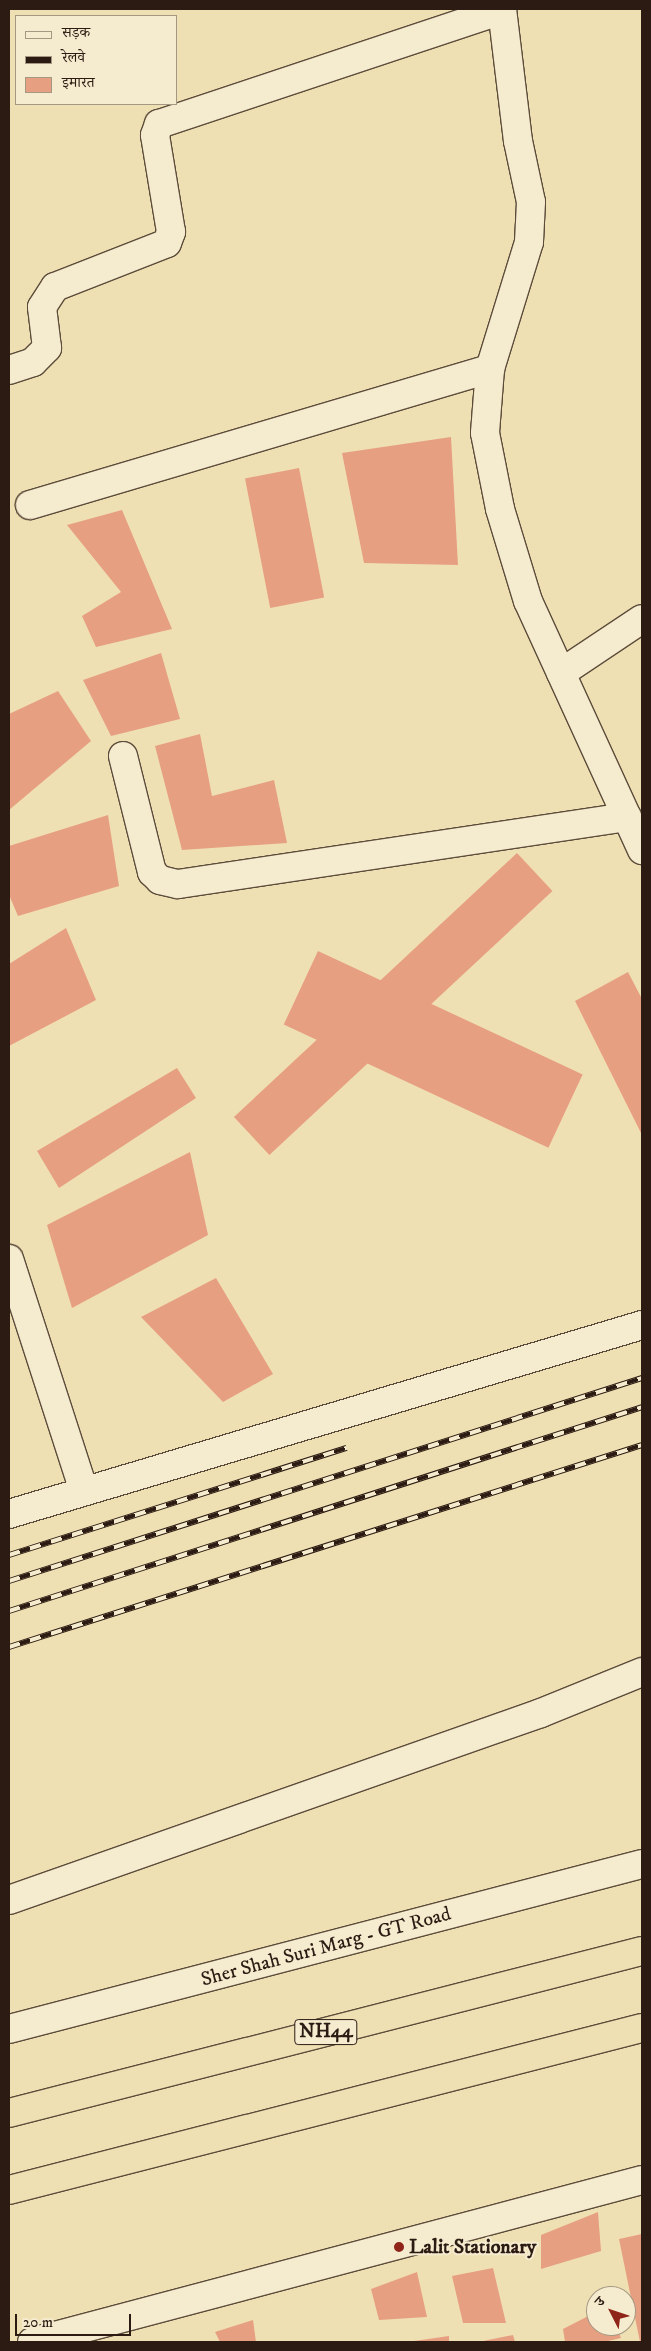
<!DOCTYPE html>
<meta charset="utf-8">
<style>
body{margin:0}
#map{position:relative;width:651px;height:2351px;overflow:hidden;background:#efe0b3;font-family:"IM FELL DW Pica","Noto Serif Devanagari",serif}
div>[style]{position:absolute}
.building>*{inset:0;background:#e79f82;transform-origin:0 0}
.roads{filter:drop-shadow(1px 0 #5c4c3b) drop-shadow(-1px 0 #5c4c3b) drop-shadow(0 1px #5c4c3b) drop-shadow(0 -1px #5c4c3b)}
.minor>*{height:28px;margin:-14px;padding:0 14px;transform-origin:14px;border-radius:14px;background:#f5ebce}
.tertiary>*{height:28px;margin:-14px;padding:0 14px;transform-origin:14px;border-radius:14px;background:#f5ebce}
.trunk>*{height:28px;margin:-14px;padding:0 14px;transform-origin:14px;border-radius:14px;background:#efe0b3}
.rail>*{height:5.5px;margin-top:-2.75px;transform-origin:0;background:repeating-linear-gradient(90deg,#f5ebce 0 11px,#2b1b13 0 22px);box-sizing:border-box;border-block:1px solid #2b1b13}
.dots>*{width:14px;height:14px;translate:-50% -50%;box-sizing:border-box;border:2px solid #f5ebce;border-radius:50%}
span{translate:-50% -50%;white-space:nowrap;text-align:center;line-height:1.15;-webkit-text-stroke:4px #f5ebce;paint-order:stroke}
.shield-label span{padding:1px 4px;background:#f5ebce;border:1px solid;border-radius:4px;-webkit-text-stroke-width:0}
.shield-label{font-size:19px;color:#2b1b13;font-weight:700}
.street-label{font-size:20px;color:#2b1b13}
.poi-label{font-size:20px;color:#2b1b13;font-weight:700}
.left{translate:0 -50%;text-align:left}
.frame{position:absolute;inset:0;border:10px solid #2b1b13;pointer-events:none}
.legend{position:absolute;left:15px;top:15px;width:162px;height:90px;box-sizing:border-box;background:#f5ebce;border:1px solid #a49883;margin:0;padding:6px 9px;list-style:none;font-size:15px;color:#2b1b13}
.legend li{display:flex;align-items:center;gap:10px;height:25px}
.legend b{width:25px;border:1px solid #a49883}
.north{position:absolute;left:586px;top:2286px;width:50px;height:50px;box-sizing:border-box;background:#f5ebce;border:1px solid #a49883;border-radius:50%;rotate:311deg;font-size:14px;font-weight:700;line-height:20px;text-align:center;color:#2b1b13}
.north::after{content:'';display:block;margin:auto;width:18px;height:22px;background:#8f2418;clip-path:polygon(50% 0,100% 100%,50% 72%,0 100%)}
.scale{position:absolute;left:15px;top:2314px;width:116px;height:22px;box-sizing:border-box;border:2px solid #2b1b13;border-top:0;padding-left:6px;font-size:15px;line-height:18px;white-space:nowrap;color:#2b1b13;-webkit-text-stroke:4px #f5ebce;paint-order:stroke}
</style>
<div id="map">
<div class="building">
<div style="clip-path:polygon(451px 437px,458px 565px,364px 563px,342px 453px)"></div>
<div style="left:299px;top:468px;width:132px;height:55px;rotate:79deg"></div>
<div style="clip-path:polygon(122px 510px,172px 629px,96px 647px,82px 616px,121px 592px,67px 525px)"></div>
<div style="clip-path:polygon(161px 653px,180px 719px,111px 736px,83px 680px)"></div>
<div style="clip-path:polygon(58px 691px,91px 741px,9px 810px,9px 714px)"></div>
<div style="clip-path:polygon(200px 734px,212px 796px,274px 780px,287px 843px,182px 850px,155px 746px)"></div>
<div style="clip-path:polygon(108px 815px,119px 886px,18px 916px,9px 895px,9px 846px)"></div>
<div style="left:517px;top:853px;width:52px;height:387px;rotate:47deg"></div>
<div style="clip-path:polygon(66px 928px,96px 1000px,9px 1046px,9px 964px)"></div>
<div style="left:318px;top:951px;width:292px;height:81px;rotate:25deg"></div>
<div style="clip-path:polygon(628px 972px,642px 999px,642px 1135px,575px 1001px)"></div>
<div style="clip-path:polygon(177px 1068px,196px 1098px,59px 1188px,37px 1151px)"></div>
<div style="clip-path:polygon(190px 1152px,208px 1235px,72px 1308px,47px 1225px)"></div>
<div style="clip-path:polygon(216px 1278px,273px 1374px,223px 1402px,141px 1317px)"></div>
<div style="clip-path:polygon(598px 2212px,601px 2251px,541px 2269px,541px 2235px)"></div>
<div style="clip-path:polygon(642px 2234px,642px 2342px,640px 2342px,619px 2239px)"></div>
<div style="clip-path:polygon(493px 2268px,506px 2323px,463px 2323px,452px 2276px)"></div>
<div style="clip-path:polygon(417px 2272px,427px 2317px,379px 2320px,371px 2289px)"></div>
<div style="clip-path:polygon(596px 2312px,596px 2326px,616px 2326px,621px 2338px,604px 2342px,565px 2342px,563px 2329px)"></div>
<div style="clip-path:polygon(253px 2320px,256px 2342px,220px 2342px,215px 2332px)"></div>
<div style="clip-path:polygon(513px 2335px,515px 2342px,483px 2342px,483px 2341px)"></div>
<div style="clip-path:polygon(449px 2336px,449px 2342px,414px 2342px,414px 2341px)"></div>
</div>
<div class="roads">
<div class="minor">
<div style="left:502px;top:9px;width:133px;rotate:83.1deg"></div>
<div style="left:518px;top:141px;width:62px;rotate:78deg"></div>
<div style="left:531px;top:202px;width:40px;rotate:92.9deg"></div>
<div style="left:529px;top:242px;width:133px;rotate:107.1deg"></div>
<div style="left:490px;top:369px;width:64px;rotate:94.5deg"></div>
<div style="left:485px;top:433px;width:77px;rotate:78.8deg"></div>
<div style="left:500px;top:509px;width:96px;rotate:73.1deg"></div>
<div style="left:528px;top:601px;width:274px;rotate:65.4deg"></div>
<div style="left:9px;top:370px;width:25px;rotate:-18deg"></div>
<div style="left:33px;top:362px;width:20px;rotate:-45deg"></div>
<div style="left:47px;top:348px;width:41px;rotate:-97deg"></div>
<div style="left:42px;top:307px;width:24px;rotate:-57deg"></div>
<div style="left:55px;top:287px;width:120px;rotate:-21.4deg"></div>
<div style="left:167px;top:243px;width:12px;rotate:-70deg"></div>
<div style="left:171px;top:232px;width:98px;rotate:-99.4deg"></div>
<div style="left:155px;top:135px;width:12px;rotate:-70deg"></div>
<div style="left:159px;top:124px;width:361px;rotate:-18.4deg"></div>
<div style="left:30px;top:505px;width:480px;rotate:-16.5deg"></div>
<div style="left:561px;top:673px;width:97px;rotate:-33.7deg"></div>
<div style="left:123px;top:756px;width:120px;rotate:76deg"></div>
<div style="left:152px;top:872px;width:11px;rotate:45deg"></div>
<div style="left:160px;top:880px;width:18px;rotate:13deg"></div>
<div style="left:178px;top:884px;width:454px;rotate:-8.5deg"></div>
<div style="left:9px;top:1259px;width:244px;rotate:72.1deg"></div>
<div style="left:9px;top:1514px;width:661px;rotate:-16.62deg"></div>
</div>
<div class="tertiary">
<div style="left:9px;top:1900px;width:564px;rotate:-19.37deg"></div>
<div style="left:541px;top:1713px;width:109px;rotate:-22.1deg"></div>
<div style="left:9px;top:2029px;width:654px;rotate:-14.61deg"></div>
<div style="left:32px;top:2342px;width:631px;rotate:-14.87deg"></div>
</div>
<div class="trunk">
<div style="left:9px;top:2113px;width:653px;rotate:-14.36deg"></div>
<div style="left:9px;top:2190px;width:653px;rotate:-14.36deg"></div>
</div>
</div>
<div class="rail">
<div style="left:9px;top:1555px;width:354px;rotate:-17.6deg"></div>
<div style="left:9px;top:1581px;width:665px;rotate:-17.78deg"></div>
<div style="left:9px;top:1611px;width:665px;rotate:-17.86deg"></div>
<div style="left:9px;top:1647px;width:664px;rotate:-17.7deg"></div>
</div>
<div class="dots">
<div style="left:399px;top:2247px;background:#8f2418"></div>
</div>
<div class="shield-label">
<span style="left:326px;top:2032px">NH44</span>
</div>
<div class="street-label">
<span style="left:326px;top:1947px;rotate:-15deg">Sher Shah Suri Marg - GT Road</span>
</div>
<div class="poi-label">
<span class="left" style="left:409px;top:2247px">Lalit Stationary</span>
</div>
<div class="frame"></div>
<ul class="legend">
<li><b style="height:6px;background:#f5ebce"></b>सड़क</li>
<li><b style="height:6px;background:#2b1b13"></b>रेलवे</li>
<li><b style="height:14px;background:#e79f82"></b>इमारत</li>
</ul>
<div class="north">उ</div>
<div class="scale">20 m</div>
</div>
